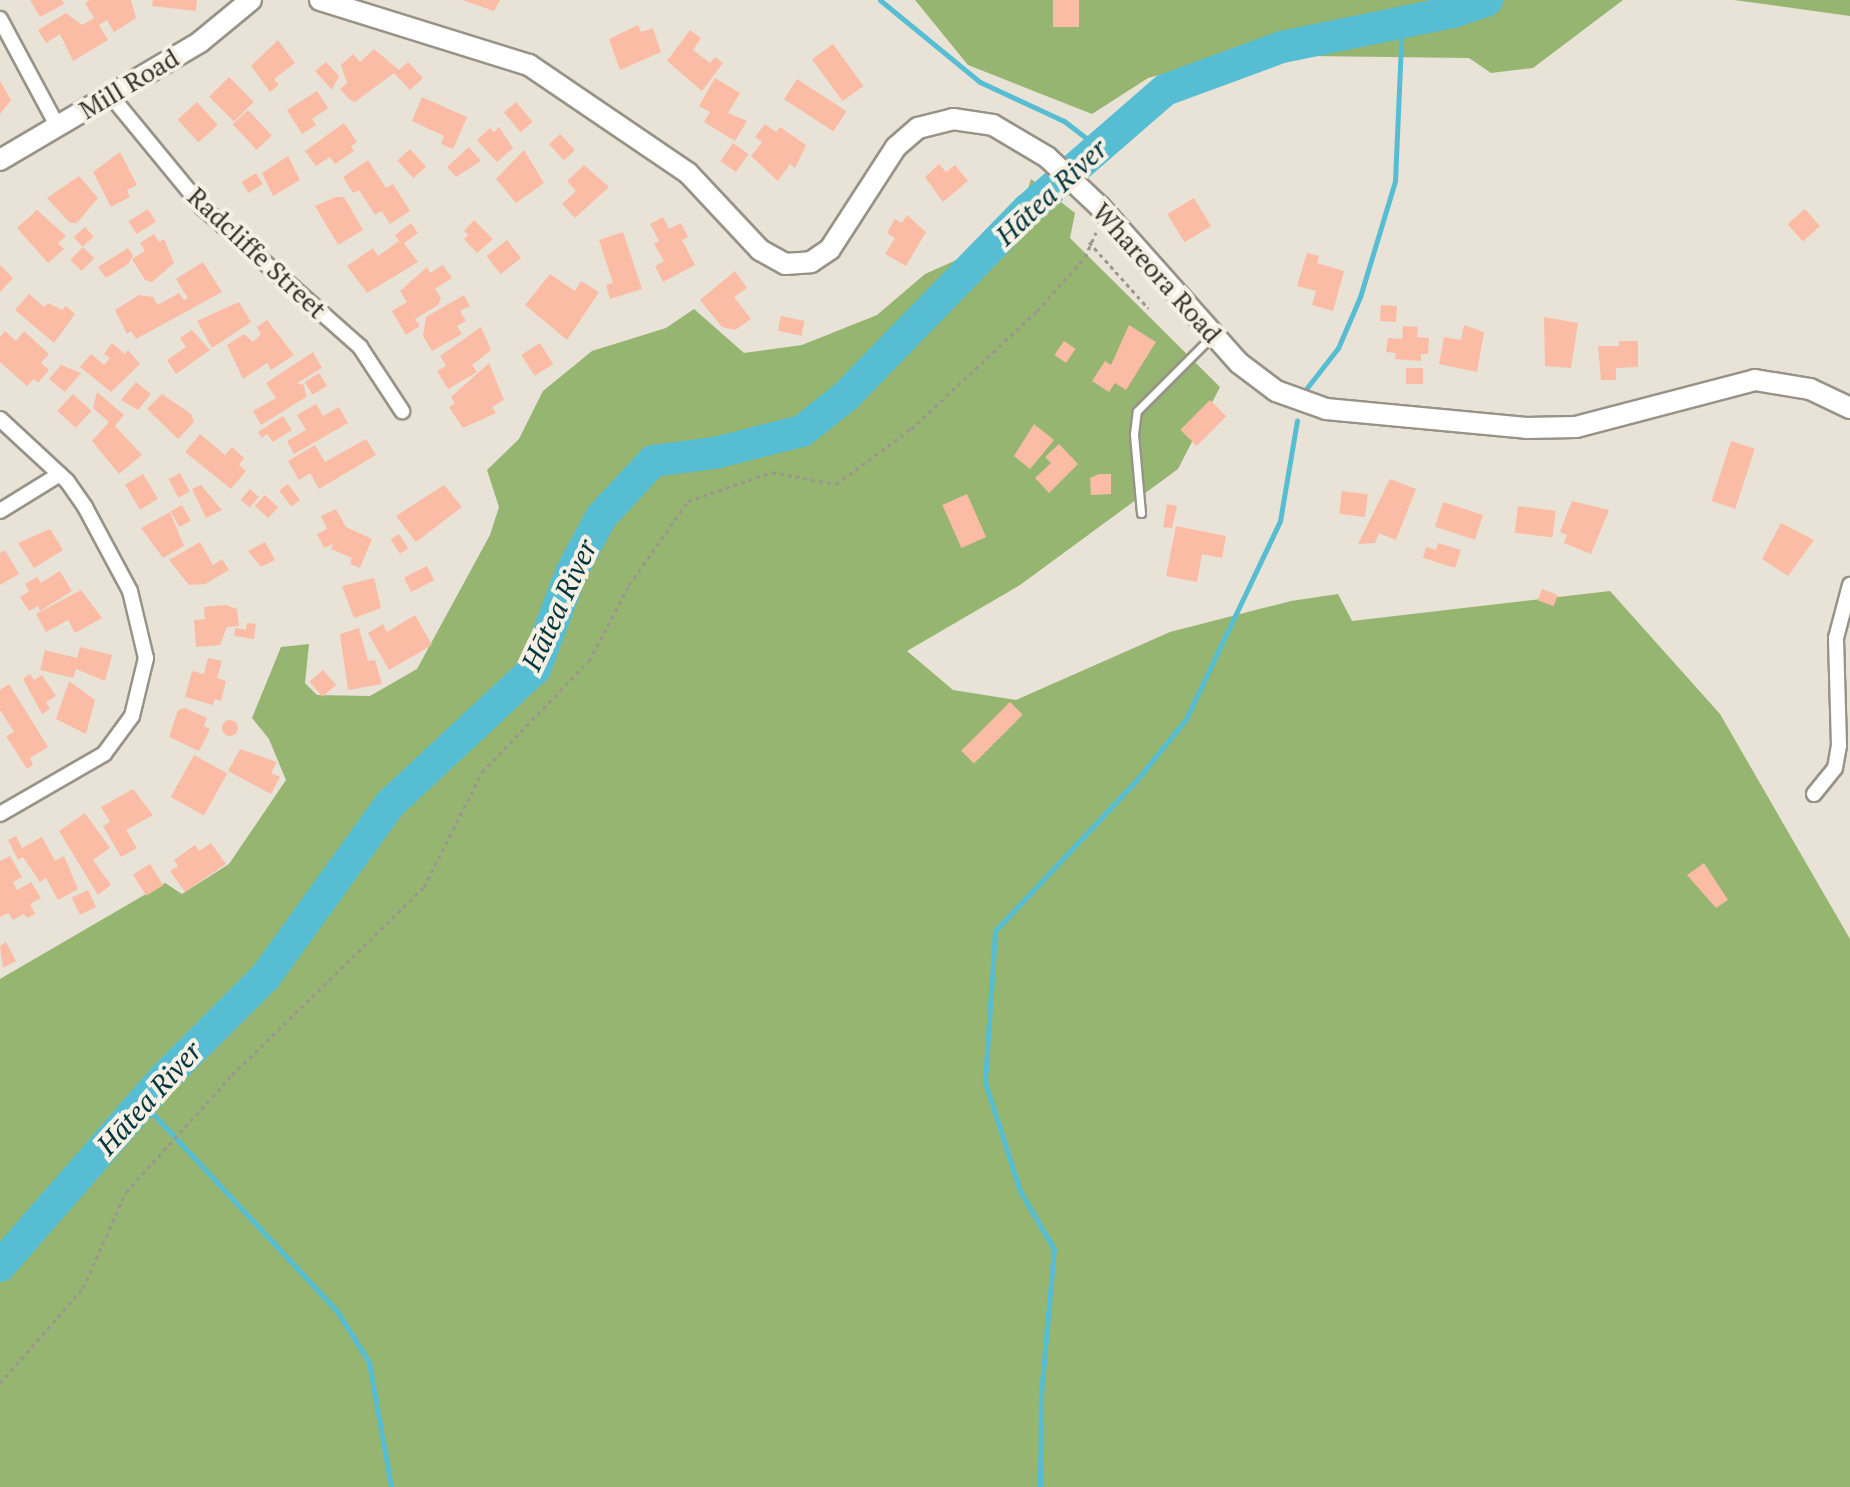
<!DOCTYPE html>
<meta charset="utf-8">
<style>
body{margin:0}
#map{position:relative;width:1850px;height:1487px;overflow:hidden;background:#e8e3d6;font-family:"PT Serif",serif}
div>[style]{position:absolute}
.forest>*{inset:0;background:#95b571}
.stream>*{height:5px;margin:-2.5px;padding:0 2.5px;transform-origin:2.5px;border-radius:2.5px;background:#57bdd3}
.river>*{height:32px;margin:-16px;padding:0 16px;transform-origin:16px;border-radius:16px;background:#57bdd3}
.building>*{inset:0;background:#fbbca5;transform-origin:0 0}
.round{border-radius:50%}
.path>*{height:3px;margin-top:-1.5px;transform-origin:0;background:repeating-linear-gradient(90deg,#9b978e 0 4px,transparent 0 8px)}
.roads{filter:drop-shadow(2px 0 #989387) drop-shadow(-2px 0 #989387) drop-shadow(0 2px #989387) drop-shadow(0 -2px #989387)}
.lane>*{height:7px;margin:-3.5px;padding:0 3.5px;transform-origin:3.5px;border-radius:3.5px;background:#fff}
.street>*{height:14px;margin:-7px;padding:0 7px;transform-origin:7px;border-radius:7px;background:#fff}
.secondary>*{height:20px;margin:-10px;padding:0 10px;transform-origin:10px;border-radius:10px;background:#fff}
span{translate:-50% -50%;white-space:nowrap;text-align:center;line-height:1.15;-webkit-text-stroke:8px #f5f0e3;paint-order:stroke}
.street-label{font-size:26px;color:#36342f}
.water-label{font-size:28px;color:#04363f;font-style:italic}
</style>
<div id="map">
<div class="forest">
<div style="clip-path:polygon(915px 0,1623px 0,1533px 68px,1491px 73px,1469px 58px,1236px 55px,1148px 78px,1092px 114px,968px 65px)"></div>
<div style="clip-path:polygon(1734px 0,1850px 0,1850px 16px)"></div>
<div style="clip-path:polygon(1031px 179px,1075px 213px,1070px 238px,1220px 387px,1178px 469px,1020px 585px,907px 651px,953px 690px,1016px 700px,1170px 632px,1291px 601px,1338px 594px,1352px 621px,1610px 591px,1720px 714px,1850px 939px,1850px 1487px,0 1487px,0 979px,165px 883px,182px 894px,229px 864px,286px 780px,269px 739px,252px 718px,281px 647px,309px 644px,305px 683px,317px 695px,370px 696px,417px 669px,490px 535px,499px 507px,487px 470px,519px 439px,543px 391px,592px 351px,666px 328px,694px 309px,744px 353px,802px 345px,877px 315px,925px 274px,961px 258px,1027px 192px)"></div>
</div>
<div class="stream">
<div style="left:880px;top:0;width:129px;rotate:39.4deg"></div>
<div style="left:980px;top:82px;width:93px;rotate:24.9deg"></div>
<div style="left:1064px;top:121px;width:44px;rotate:37.6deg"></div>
<div style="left:1306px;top:389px;width:52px;rotate:-52deg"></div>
<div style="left:1338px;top:348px;width:56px;rotate:-66.7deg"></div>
<div style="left:1360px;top:297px;width:121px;rotate:-73.2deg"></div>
<div style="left:1395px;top:181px;width:159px;rotate:-87.5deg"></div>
<div style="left:143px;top:1103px;width:284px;rotate:47deg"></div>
<div style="left:337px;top:1311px;width:60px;rotate:57.9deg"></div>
<div style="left:369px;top:1362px;width:127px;rotate:80deg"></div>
<div style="left:1040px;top:1487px;width:93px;rotate:-89.4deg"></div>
<div style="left:1041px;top:1394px;width:146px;rotate:-84.9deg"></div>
<div style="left:1054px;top:1249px;width:67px;rotate:-120.4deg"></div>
<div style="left:1020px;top:1191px;width:114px;rotate:-107.8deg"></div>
<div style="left:985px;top:1082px;width:151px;rotate:-86.2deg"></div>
<div style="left:995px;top:931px;width:206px;rotate:-46.8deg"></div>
<div style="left:1136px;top:781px;width:80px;rotate:-51.1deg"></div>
<div style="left:1186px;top:719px;width:219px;rotate:-64.6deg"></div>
<div style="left:1280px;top:521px;width:102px;rotate:-80.4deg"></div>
</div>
<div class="river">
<div style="left:0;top:1266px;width:251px;rotate:-48.9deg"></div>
<div style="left:165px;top:1077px;width:143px;rotate:-45deg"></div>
<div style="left:266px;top:976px;width:212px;rotate:-54.2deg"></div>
<div style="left:390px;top:804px;width:198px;rotate:-43deg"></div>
<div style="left:535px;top:669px;width:103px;rotate:-69.4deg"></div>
<div style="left:571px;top:573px;width:64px;rotate:-61.8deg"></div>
<div style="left:601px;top:517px;width:76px;rotate:-47.1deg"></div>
<div style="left:653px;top:461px;width:63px;rotate:-7.4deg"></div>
<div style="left:715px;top:453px;width:90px;rotate:-14.2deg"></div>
<div style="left:802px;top:431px;width:56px;rotate:-38.5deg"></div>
<div style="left:846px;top:396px;width:260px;rotate:-45.8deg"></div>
<div style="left:1027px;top:210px;width:183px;rotate:-41deg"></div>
<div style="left:1165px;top:90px;width:125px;rotate:-20.2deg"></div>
<div style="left:1282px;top:47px;width:175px;rotate:-11.6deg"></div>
<div style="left:1453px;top:12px;width:36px;rotate:-19deg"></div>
</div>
<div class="building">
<div style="clip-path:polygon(30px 0,62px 0,64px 4px,40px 17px)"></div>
<div style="clip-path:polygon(90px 0,131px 0,136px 18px,114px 32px,107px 20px,99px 25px,108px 40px,73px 61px,60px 34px,46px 43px,38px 30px,66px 13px,82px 25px,94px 18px,85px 3px)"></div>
<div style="clip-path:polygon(153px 0,197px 0,196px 11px,152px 6px)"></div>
<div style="clip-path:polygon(462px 0,500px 0,494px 11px)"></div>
<div style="left:1053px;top:0;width:26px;height:27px"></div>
<div style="clip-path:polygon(638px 25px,641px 32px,653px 28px,661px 52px,620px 70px,609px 39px)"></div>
<div style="clip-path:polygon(690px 30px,701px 38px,693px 50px,710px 63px,715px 57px,723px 63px,702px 91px,667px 61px)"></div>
<div style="clip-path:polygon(278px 40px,295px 63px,274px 79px,279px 85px,270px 92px,251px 66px)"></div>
<div style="left:833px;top:44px;width:52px;height:26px;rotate:54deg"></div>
<div style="clip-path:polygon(374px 49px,399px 70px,408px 62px,423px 78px,410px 90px,394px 73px,355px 102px,350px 100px,340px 89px,347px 83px,341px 65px,353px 54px,360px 62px)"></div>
<div style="clip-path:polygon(326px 62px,339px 76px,332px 90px,315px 71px)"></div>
<div style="left:229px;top:77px;width:35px;height:28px;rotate:45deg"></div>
<div style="clip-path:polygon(715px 78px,740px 93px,728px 113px,747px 121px,735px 141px,704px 122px,710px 112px,699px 106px)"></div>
<div style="left:797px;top:79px;width:59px;height:24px;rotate:33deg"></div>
<div style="clip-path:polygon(0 81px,11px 100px,0 114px)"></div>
<div style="clip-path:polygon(317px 91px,328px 108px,312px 119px,316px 125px,302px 134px,287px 110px)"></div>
<div style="clip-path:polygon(422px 97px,467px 117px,453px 149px,441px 144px,444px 136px,412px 121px)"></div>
<div style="left:197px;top:102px;width:31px;height:26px;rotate:48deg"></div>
<div style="left:516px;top:102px;width:26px;height:16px;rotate:50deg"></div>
<div style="left:248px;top:110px;width:35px;height:21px;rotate:47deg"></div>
<div style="clip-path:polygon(344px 123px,357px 142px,351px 146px,354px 151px,335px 164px,330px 157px,316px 166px,305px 151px)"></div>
<div style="clip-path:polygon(765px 124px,776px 132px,780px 127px,806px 145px,795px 168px,790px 164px,778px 181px,751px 156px,762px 142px,755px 137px)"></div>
<div style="clip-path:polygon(499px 127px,513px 148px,497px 162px,477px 140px,490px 128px,494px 132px)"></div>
<div style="left:560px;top:134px;width:22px;height:15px;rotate:47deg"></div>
<div style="left:733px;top:143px;width:19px;height:22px;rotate:35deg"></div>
<div style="clip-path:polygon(469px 147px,481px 161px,456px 177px,447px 167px)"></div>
<div style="left:410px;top:149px;width:24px;height:17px;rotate:48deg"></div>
<div style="clip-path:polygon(524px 150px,544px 183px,516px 203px,496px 179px)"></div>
<div style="clip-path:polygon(120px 152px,137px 185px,127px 190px,130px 197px,111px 207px,93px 172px)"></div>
<div style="clip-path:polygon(288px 156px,300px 180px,273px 196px,262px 173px)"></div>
<div style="clip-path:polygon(368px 160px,386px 188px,393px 184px,410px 211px,390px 224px,382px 211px,375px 215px,359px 190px,353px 193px,343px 177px)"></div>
<div style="clip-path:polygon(939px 164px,946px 172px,955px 165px,968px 181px,943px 202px,925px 177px)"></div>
<div style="clip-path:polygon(584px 165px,609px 187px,575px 218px,562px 204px,576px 191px,567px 181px)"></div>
<div style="left:256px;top:173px;width:13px;height:17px;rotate:58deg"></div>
<div style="clip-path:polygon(79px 176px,98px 198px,77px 223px,70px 223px,47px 198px)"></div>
<div style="clip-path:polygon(336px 197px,344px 197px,363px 230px,338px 245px,315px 206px)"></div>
<div style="left:1194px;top:198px;width:33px;height:31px;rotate:59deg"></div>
<div style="left:148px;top:209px;width:15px;height:23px;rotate:58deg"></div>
<div style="left:1805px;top:209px;width:23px;height:23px;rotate:49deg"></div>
<div style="clip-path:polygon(37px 210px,66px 236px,58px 243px,64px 249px,48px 263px,17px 228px)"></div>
<div style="clip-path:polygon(907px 215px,926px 232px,906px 266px,885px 254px,895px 238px,887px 233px,895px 219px,902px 223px)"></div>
<div style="clip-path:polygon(663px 217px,669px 229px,681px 223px,688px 237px,682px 240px,695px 265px,663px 282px,655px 266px,664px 261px,654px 244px,659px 241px,650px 224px)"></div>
<div style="clip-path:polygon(474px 220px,493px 239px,477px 253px,464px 239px,468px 235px,464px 231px)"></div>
<div style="clip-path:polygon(411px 223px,418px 233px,404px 243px,418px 262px,367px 293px,347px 266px,373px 248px,378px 256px,399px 241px,395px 235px)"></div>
<div style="left:85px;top:227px;width:13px;height:15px;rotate:48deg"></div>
<div style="clip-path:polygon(623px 232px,642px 289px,610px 299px,606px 285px,613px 283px,599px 240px)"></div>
<div style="clip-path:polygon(154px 234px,159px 242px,164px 239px,174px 263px,152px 282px,145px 280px,132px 259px,145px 251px,140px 243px)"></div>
<div style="left:507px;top:240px;width:23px;height:26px;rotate:52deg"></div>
<div style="left:83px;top:247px;width:16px;height:18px;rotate:45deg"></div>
<div style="clip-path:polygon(128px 248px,133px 256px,128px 264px,106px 278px,98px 267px)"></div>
<div style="clip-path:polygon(1307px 253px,1319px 256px,1317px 263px,1344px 271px,1333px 311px,1312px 305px,1316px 291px,1297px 286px)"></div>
<div style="clip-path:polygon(203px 262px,222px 292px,136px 339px,131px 331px,127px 334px,115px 310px,139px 295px,153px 297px,158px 305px,179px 293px,184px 300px,188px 298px,176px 279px)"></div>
<div style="clip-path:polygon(0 265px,13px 278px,0 292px)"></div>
<div style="clip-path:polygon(443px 265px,452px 278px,435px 289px,441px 298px,438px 305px,415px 319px,420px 326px,406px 335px,392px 311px,407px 302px,400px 291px,427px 267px,430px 273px)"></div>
<div style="clip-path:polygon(735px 271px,747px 288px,734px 297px,751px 319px,735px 330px,722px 327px,700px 300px)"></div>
<div style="clip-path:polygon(550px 274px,575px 291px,581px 281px,599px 292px,567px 340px,525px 305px)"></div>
<div style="clip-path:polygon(29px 294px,44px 307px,48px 303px,62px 310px,66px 306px,75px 314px,54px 343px,15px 310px)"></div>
<div style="clip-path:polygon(464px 295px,470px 306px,460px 311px,466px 321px,457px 326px,462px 334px,432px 351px,423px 336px,426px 317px)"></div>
<div style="clip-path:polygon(239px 302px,251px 322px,212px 348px,197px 321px)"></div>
<div style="left:1381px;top:305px;width:16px;height:16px;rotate:4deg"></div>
<div style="left:781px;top:316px;width:24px;height:15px;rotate:12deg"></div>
<div style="clip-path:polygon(1544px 317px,1578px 323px,1571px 368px,1545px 366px)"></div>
<div style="clip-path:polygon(267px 320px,294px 355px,271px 370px,267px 363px,243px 379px,227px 345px,244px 334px,253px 342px,261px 334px,257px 327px)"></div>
<div style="clip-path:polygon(1129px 325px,1156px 342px,1126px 390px,1115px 383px,1109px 392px,1092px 381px,1105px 361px,1111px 365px)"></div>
<div style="clip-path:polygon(1464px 325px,1484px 332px,1477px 372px,1439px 364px,1444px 337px,1461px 340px)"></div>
<div style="clip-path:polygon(1403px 326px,1418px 327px,1417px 337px,1429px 338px,1428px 354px,1421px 354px,1421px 361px,1395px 359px,1396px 353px,1386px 352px,1388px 338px,1402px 339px)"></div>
<div style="clip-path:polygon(481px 327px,491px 350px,472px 365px,477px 372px,448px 389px,437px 371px,446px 366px,440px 356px)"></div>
<div style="clip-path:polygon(192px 330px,210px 350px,176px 374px,167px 360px,186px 347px,180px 338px)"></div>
<div style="clip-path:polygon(5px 331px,16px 341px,24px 331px,49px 354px,41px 363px,49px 370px,38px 383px,34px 379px,27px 386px,0 362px,0 337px)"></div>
<div style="left:1064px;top:341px;width:14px;height:17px;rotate:34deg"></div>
<div style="clip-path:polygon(1619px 341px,1638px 341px,1638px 367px,1616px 368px,1616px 380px,1601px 380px,1598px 346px,1619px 346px)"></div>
<div style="clip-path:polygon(112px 343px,125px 354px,128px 350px,140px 364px,111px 392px,80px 367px,91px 354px,104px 365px,110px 358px,104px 354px)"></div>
<div style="left:540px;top:343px;width:25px;height:22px;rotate:58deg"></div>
<div style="clip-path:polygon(313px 352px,322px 368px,297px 383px,304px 385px,306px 397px,261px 425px,253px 411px,276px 398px,266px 383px)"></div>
<div style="clip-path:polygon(489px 363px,504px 400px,492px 407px,496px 413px,463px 428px,449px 407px,455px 403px,451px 397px)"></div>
<div style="clip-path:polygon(61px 365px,81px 373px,65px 392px,49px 379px)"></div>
<div style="left:1406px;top:368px;width:17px;height:16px"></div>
<div style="left:319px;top:373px;width:15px;height:17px;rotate:58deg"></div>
<div style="clip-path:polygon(136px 382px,151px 394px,138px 410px,121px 400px)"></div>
<div style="clip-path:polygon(97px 392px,124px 415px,115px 426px,142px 455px,119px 474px,92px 441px,109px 422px,93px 408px)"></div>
<div style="left:73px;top:394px;width:25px;height:23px;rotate:43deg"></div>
<div style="clip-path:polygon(162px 394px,191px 414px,194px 422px,178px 439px,147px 409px)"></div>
<div style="left:1210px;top:400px;width:23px;height:42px;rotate:45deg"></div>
<div style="clip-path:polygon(316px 404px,323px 416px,339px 407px,348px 423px,294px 454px,287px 441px,306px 430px,297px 415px)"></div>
<div style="clip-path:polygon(283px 416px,292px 430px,273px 442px,267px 434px,262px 438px,258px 432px)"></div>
<div style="clip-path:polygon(1034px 424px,1054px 440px,1030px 469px,1014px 456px)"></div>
<div style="clip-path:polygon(200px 434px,225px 455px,232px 447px,244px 458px,239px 465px,246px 471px,231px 489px,185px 452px)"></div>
<div style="clip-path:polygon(366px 439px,376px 455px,319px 489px,310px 473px,299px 480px,288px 461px,315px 445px,325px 462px)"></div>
<div style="left:1731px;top:441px;width:25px;height:63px;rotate:18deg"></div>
<div style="clip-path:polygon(1059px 444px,1078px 464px,1049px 493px,1035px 478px,1051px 463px,1045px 457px)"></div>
<div style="left:180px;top:473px;width:21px;height:13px;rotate:62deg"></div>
<div style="left:143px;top:474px;width:29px;height:21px;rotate:59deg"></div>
<div style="clip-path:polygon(1099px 474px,1111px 474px,1111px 494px,1091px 495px,1090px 478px)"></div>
<div style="clip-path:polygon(1390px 479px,1416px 489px,1396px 540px,1379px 533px,1375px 543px,1358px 544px)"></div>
<div style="left:288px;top:484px;width:20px;height:11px;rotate:53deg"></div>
<div style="clip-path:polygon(201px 485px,222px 510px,206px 518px,192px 489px)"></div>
<div style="clip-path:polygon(444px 485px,462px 507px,416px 542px,396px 516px)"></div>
<div style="left:250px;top:489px;width:12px;height:14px;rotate:42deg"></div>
<div style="left:1342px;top:491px;width:26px;height:23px;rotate:7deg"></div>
<div style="left:967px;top:494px;width:47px;height:27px;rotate:66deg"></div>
<div style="left:265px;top:495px;width:18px;height:15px;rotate:43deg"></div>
<div style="clip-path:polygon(1572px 501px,1609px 510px,1591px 554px,1564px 543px,1567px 535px,1560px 532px)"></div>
<div style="left:1443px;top:502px;width:42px;height:26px;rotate:18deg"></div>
<div style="clip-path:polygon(1167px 504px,1177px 506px,1172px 528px,1163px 527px)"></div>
<div style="left:182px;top:505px;width:18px;height:13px;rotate:61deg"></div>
<div style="left:1518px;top:506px;width:38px;height:27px;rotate:7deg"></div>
<div style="clip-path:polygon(336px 509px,346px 527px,372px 539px,360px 568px,350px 564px,352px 558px,331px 549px,333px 544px,324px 548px,317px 534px,327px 529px,321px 516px)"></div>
<div style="clip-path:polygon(170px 512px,184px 546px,163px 558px,141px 528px)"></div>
<div style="clip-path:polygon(1781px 523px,1814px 540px,1788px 576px,1762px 559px)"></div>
<div style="clip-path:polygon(1176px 526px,1226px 536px,1222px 558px,1202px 554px,1197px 582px,1166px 576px)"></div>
<div style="clip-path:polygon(50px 529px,63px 550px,34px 568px,18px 543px)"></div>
<div style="left:399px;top:534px;width:17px;height:10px;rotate:57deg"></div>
<div style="clip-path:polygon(200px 542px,213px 565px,222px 559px,229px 570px,205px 584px,189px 585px,169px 560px)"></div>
<div style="clip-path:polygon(265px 542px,275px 560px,261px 567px,248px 551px)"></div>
<div style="clip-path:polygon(1438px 543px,1461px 550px,1455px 568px,1423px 558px,1426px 547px,1436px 550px)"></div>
<div style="clip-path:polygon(5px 550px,19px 574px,0 585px,0 553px)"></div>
<div style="left:427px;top:566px;width:16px;height:26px;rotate:63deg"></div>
<div style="clip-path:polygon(60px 571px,72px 591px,40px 611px,38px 606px,29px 611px,20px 597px,29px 591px,25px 584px,37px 577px,41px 583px)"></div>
<div style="clip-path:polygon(374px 578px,381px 608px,354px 618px,342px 586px)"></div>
<div style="left:1542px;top:589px;width:17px;height:12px;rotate:21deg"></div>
<div style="clip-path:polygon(81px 590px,102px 618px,75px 633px,68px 620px,46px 632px,36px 614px)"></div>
<div style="clip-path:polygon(226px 605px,237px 609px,239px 626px,227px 627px,220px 645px,196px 647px,194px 620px,205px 619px,204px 607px)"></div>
<div style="clip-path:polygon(415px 615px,432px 645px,389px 670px,368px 633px,383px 624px,387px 632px)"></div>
<div style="clip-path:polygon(247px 623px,256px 624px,254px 639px,234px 636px,235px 628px,246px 630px)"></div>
<div style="clip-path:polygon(359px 628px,368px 661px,375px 660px,382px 684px,348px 690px,340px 634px)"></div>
<div style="clip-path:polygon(80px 647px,112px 655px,105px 681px,76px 669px,73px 678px,40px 670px,45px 650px,77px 658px)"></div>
<div style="clip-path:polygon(208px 658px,222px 661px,217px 678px,226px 681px,221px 701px,215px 699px,213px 705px,185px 697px,192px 671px,204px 674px)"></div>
<div style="left:323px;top:670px;width:20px;height:18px;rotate:49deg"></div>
<div style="clip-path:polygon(30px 674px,34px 680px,42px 675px,56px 696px,46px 702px,50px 709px,42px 714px,23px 679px)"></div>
<div style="clip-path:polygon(69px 681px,95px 700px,86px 734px,56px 719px)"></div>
<div style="clip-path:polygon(9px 684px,48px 747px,30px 758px,33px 765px,27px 769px,6px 736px,14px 732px,0 710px,0 690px)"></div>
<div style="left:1010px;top:702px;width:18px;height:69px;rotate:45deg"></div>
<div style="clip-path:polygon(185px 708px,207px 718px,204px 726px,210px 729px,199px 751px,169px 737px,178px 710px)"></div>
<div class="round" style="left:222px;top:720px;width:16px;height:16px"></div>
<div style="clip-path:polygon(240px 749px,277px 762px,271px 773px,280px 777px,271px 794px,228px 771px)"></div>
<div style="left:194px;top:755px;width:38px;height:48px;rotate:29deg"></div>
<div style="clip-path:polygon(133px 789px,153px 815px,126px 830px,137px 848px,121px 857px,103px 826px,110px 822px,101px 807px)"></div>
<div style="clip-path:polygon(85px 813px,110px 848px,93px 860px,111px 885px,98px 895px,59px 831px)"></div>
<div style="clip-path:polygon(16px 836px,22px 848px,42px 837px,55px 861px,64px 856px,78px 889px,58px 900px,46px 878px,40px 882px,23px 857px,18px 860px,8px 840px)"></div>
<div style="clip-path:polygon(211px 843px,226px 864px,185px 892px,170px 871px,178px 866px,174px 860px,195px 845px,199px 851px)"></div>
<div style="clip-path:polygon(10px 856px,22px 877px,13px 882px,17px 890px,31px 882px,41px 898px,30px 904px,35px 914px,27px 918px,24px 914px,13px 920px,8px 913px,0 917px,0 861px)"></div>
<div style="clip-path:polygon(1704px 863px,1728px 900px,1716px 908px,1687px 875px)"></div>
<div style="left:150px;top:864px;width:25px;height:20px;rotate:58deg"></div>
<div style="left:88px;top:890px;width:19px;height:18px;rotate:65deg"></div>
<div style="clip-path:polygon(6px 942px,16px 961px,3px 968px,0 946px)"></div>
</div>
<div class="path">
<div style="left:1089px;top:242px;width:89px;rotate:48.2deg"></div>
<div style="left:0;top:1383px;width:126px;rotate:-48.9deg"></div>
<div style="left:83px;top:1288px;width:105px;rotate:-65.9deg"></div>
<div style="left:126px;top:1192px;width:158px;rotate:-47.8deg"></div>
<div style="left:232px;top:1075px;width:269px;rotate:-44.4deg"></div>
<div style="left:424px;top:887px;width:129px;rotate:-63.2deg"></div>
<div style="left:482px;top:772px;width:154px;rotate:-46.1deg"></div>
<div style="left:589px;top:661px;width:86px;rotate:-62.2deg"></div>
<div style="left:629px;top:585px;width:103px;rotate:-54.9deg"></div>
<div style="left:688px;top:501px;width:89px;rotate:-19deg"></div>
<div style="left:772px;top:472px;width:65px;rotate:10.6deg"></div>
<div style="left:836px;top:484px;width:93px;rotate:-36.3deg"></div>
<div style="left:911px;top:429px;width:173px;rotate:-43.1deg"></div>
<div style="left:1037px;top:311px;width:72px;rotate:-48.4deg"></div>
<div style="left:1085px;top:257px;width:27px;rotate:-66deg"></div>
</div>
<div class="roads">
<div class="lane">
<div style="left:1141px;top:513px;width:79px;rotate:-95.1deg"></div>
<div style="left:1134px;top:434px;width:23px;rotate:-83deg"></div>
<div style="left:1137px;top:411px;width:105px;rotate:-45deg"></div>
</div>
<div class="street">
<div style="left:0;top:19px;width:123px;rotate:61.8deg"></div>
<div style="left:111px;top:96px;width:145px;rotate:50.6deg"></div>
<div style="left:203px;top:208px;width:210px;rotate:41.5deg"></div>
<div style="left:360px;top:347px;width:77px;rotate:56.7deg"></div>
<div style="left:0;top:419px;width:91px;rotate:42.8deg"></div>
<div style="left:67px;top:481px;width:32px;rotate:55deg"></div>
<div style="left:85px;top:507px;width:95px;rotate:61.8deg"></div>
<div style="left:130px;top:591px;width:69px;rotate:76.6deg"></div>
<div style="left:146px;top:658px;width:60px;rotate:103.6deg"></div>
<div style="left:132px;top:716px;width:47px;rotate:126.4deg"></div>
<div style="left:104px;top:754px;width:120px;rotate:150deg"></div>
<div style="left:0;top:511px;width:70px;rotate:-31.7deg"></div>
<div style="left:1814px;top:794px;width:33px;rotate:-51deg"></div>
<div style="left:1835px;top:768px;width:22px;rotate:-80deg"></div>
<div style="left:1839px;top:746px;width:108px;rotate:-91.6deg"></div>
<div style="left:1836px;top:638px;width:55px;rotate:-75.2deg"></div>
</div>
<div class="secondary">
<div style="left:320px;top:0;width:219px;rotate:17.3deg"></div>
<div style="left:529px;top:65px;width:192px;rotate:34.2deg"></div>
<div style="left:688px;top:173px;width:105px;rotate:46.9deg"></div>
<div style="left:760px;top:250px;width:29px;rotate:29deg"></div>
<div style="left:785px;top:264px;width:26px;rotate:-4deg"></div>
<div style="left:811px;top:262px;width:23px;rotate:-34deg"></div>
<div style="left:830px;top:249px;width:121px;rotate:-57.1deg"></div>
<div style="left:896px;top:147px;width:29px;rotate:-41deg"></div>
<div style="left:918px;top:128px;width:36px;rotate:-14deg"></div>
<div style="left:953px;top:119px;width:40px;rotate:8.5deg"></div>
<div style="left:993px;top:125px;width:63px;rotate:30.7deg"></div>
<div style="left:1047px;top:157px;width:73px;rotate:43.3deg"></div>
<div style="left:1100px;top:207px;width:209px;rotate:48.3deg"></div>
<div style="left:1239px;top:363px;width:46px;rotate:37.1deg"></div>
<div style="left:1276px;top:391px;width:53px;rotate:19.8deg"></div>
<div style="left:1326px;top:409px;width:201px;rotate:5.4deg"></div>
<div style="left:1526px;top:428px;width:50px;rotate:-1.1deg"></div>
<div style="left:1576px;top:427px;width:185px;rotate:-14.7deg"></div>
<div style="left:1755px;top:380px;width:56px;rotate:9.3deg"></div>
<div style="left:1810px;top:389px;width:44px;rotate:25.4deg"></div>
<div style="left:0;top:160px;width:232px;rotate:-30.5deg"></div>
<div style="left:200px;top:42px;width:66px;rotate:-39.5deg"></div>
</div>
</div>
<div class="street-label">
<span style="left:129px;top:84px;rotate:-31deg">Mill Road</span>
<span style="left:257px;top:253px;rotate:43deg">Radcliffe Street</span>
<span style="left:1157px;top:273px;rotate:48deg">Whareora Road</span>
</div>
<div class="water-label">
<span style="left:1051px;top:192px;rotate:-43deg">Hātea River</span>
<span style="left:559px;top:605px;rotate:-65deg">Hātea River</span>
<span style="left:149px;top:1098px;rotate:-48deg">Hātea River</span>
</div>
</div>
